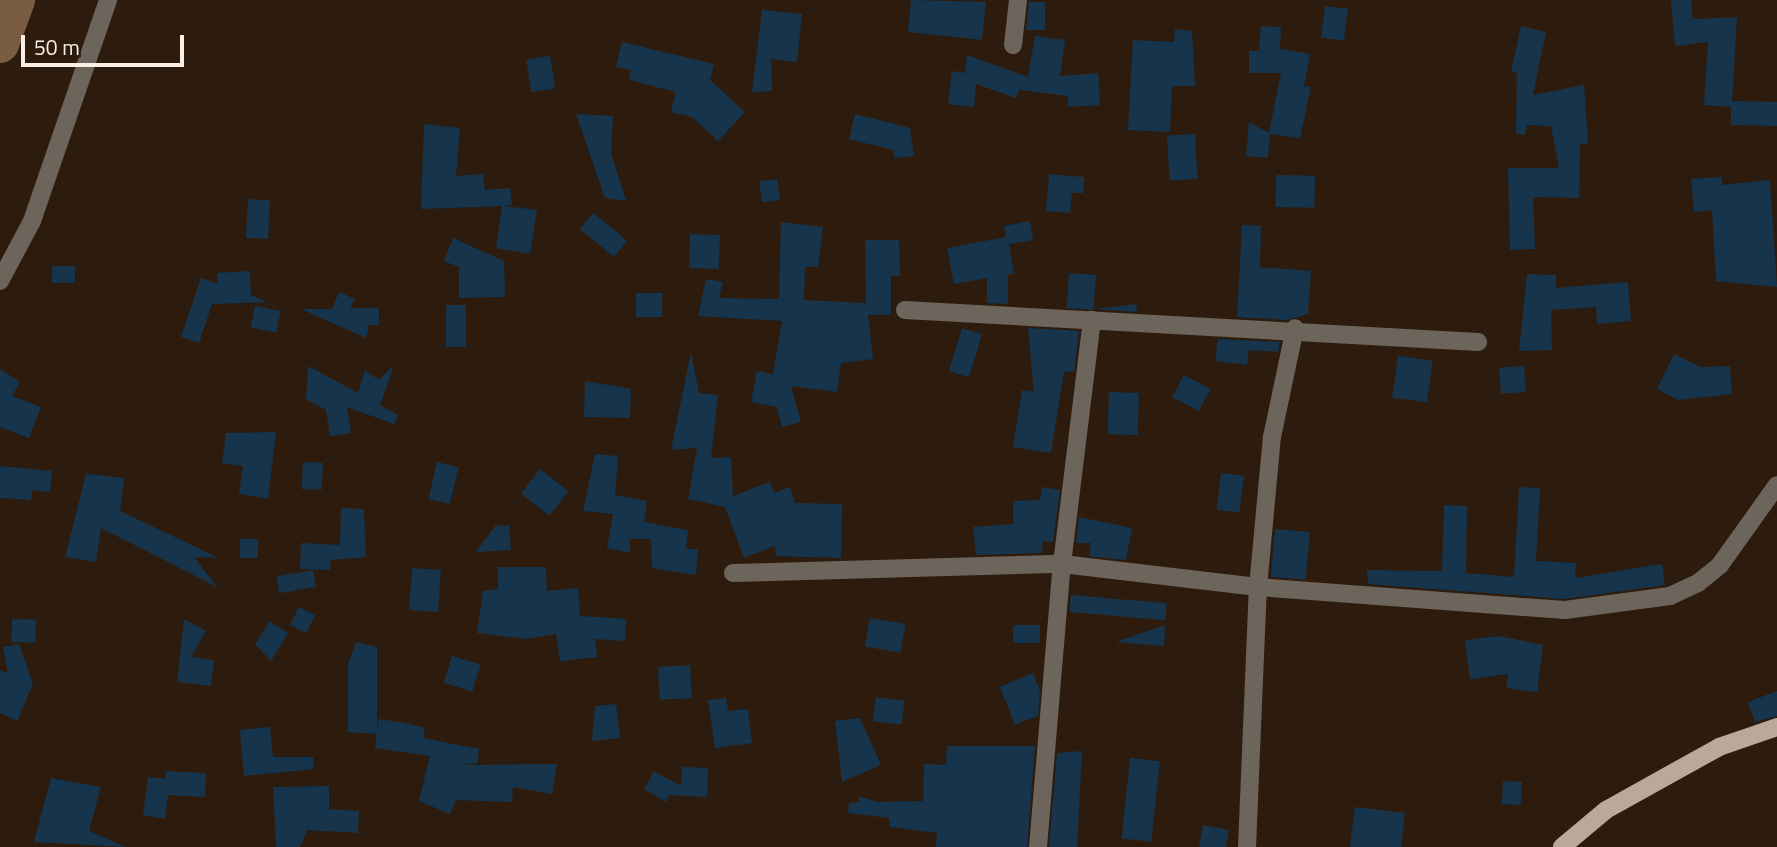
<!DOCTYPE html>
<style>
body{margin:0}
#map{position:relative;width:1777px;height:847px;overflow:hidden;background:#2d1c0d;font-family:"Titillium Web",sans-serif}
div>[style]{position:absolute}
.river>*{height:38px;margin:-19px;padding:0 19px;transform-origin:19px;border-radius:19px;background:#7a5c42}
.building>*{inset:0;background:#16344c;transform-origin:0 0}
.minor>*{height:18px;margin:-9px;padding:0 9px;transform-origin:9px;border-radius:9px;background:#6d645c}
.major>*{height:18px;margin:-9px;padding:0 9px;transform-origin:9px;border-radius:9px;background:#bba899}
span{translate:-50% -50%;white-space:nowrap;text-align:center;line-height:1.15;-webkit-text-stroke:6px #2d1c0d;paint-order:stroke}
.scale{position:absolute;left:21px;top:35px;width:163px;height:32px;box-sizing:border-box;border:4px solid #fbefe6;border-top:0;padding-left:9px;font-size:21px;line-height:24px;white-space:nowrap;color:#fbefe6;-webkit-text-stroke:5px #2d1c0d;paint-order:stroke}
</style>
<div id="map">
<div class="river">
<div style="left:0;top:44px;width:47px;rotate:-70deg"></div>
</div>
<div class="building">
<div style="clip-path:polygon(911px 0,986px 2px,982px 40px,908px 32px)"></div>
<div style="clip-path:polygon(1671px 0,1691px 0,1693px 19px,1737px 17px,1732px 101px,1777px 102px,1777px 126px,1731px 125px,1731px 107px,1704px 105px,1708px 42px,1675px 46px)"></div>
<div style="clip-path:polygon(1029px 2px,1045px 2px,1045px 30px,1026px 30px)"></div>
<div style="left:1325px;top:6px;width:23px;height:32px;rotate:7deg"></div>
<div style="clip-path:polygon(762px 10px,802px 14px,797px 62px,771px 59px,772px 91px,752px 92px)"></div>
<div style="clip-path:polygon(1261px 26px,1281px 27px,1280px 49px,1310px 54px,1304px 86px,1311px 87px,1300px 138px,1270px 134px,1268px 158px,1246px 156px,1249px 122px,1269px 133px,1281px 73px,1249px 73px,1249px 51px,1259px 51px)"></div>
<div style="clip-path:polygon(1521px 26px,1546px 32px,1533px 95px,1584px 85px,1588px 143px,1580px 145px,1579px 198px,1533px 197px,1535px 249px,1510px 250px,1508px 168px,1559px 168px,1551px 126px,1527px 125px,1525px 135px,1516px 134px,1517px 73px,1511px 72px)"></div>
<div style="clip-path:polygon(1175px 29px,1192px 31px,1195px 86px,1172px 86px,1170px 132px,1128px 130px,1133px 40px,1174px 42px)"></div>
<div style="clip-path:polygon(1035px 36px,1065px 40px,1060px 76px,1098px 73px,1100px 105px,1068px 107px,1068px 96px,1019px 90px,1016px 98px,976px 84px,974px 107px,948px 104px,952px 71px,965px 73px,967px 55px,1028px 77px)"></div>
<div style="clip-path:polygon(622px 42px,714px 64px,710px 80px,745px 112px,718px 141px,692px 117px,671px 112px,676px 92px,629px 80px,631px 70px,616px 67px)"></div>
<div style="left:550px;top:56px;width:33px;height:24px;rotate:81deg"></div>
<div style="clip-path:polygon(576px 114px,613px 116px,611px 153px,626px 201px,605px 198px)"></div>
<div style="clip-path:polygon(855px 114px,910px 128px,914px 156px,894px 158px,893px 150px,849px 139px)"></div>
<div style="clip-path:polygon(424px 124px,460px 128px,456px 176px,483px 174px,485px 190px,510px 188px,512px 205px,504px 206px,537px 210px,530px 254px,496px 248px,502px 206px,421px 209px)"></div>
<div style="left:1195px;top:134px;width:45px;height:28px;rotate:87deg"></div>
<div style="clip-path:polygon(1049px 174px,1084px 177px,1083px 193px,1072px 193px,1070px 213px,1046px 211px)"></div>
<div style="left:1276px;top:175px;width:39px;height:32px;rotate:1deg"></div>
<div style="clip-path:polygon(1722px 177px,1722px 185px,1770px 180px,1777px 287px,1716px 281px,1712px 210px,1694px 212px,1691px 179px)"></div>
<div style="left:777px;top:179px;width:21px;height:18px;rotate:82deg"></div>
<div style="left:248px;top:199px;width:22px;height:39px;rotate:3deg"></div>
<div style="left:593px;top:213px;width:44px;height:21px;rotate:39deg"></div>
<div style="clip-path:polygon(1030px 221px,1033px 240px,1009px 244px,1014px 274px,1008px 275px,1008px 304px,987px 303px,987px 278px,954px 284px,947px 248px,1006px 237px,1004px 226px)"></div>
<div style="clip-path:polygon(781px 222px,823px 227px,818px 267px,805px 267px,804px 300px,866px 303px,865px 240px,899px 240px,900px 276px,891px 276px,891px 315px,868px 315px,873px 359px,841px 363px,837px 392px,791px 386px,801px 422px,782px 427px,777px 407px,751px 402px,757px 371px,773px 374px,782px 321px,698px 316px,706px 279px,723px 282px,719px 298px,779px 299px)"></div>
<div style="clip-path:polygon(1242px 225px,1261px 226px,1260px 267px,1311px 271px,1308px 314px,1287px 320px,1237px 317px)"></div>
<div style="left:690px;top:234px;width:30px;height:34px;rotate:2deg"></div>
<div style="clip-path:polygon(453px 238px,504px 261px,505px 297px,459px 298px,459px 267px,444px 261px)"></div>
<div style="left:75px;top:266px;width:17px;height:23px;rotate:90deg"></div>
<div style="clip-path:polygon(250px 271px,251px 295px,267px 302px,212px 304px,199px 343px,181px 337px,201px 278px,218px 284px,217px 273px)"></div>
<div style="left:1069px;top:273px;width:27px;height:35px;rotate:4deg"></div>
<div style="clip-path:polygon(1527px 274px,1556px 275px,1556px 288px,1628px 282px,1631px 321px,1597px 324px,1596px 307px,1551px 310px,1552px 350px,1519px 351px)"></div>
<div style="clip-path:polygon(339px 292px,355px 299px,350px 308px,379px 308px,379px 325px,369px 325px,366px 338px,301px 309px,332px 309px)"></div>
<div style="left:636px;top:293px;width:26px;height:24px"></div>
<div style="clip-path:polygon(1136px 304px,1137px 312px,1094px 309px)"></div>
<div style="left:446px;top:305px;width:20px;height:42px"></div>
<div style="left:255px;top:306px;width:26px;height:22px;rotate:11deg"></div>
<div style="left:962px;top:328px;width:21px;height:45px;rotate:17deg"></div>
<div style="clip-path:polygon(1028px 328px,1079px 331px,1074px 371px,1064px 372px,1051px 453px,1013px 447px,1022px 390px,1034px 392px)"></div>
<div style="clip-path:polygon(1218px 339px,1236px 340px,1280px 342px,1278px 352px,1249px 350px,1247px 365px,1215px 361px)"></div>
<div style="clip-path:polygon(691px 352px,699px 393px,718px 395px,711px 458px,731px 457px,733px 496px,770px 482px,774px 493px,790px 487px,795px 503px,842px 504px,841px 558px,776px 556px,775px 546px,744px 558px,725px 507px,688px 499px,697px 448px,671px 450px)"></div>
<div style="clip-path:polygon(1674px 354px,1701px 367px,1730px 366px,1732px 394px,1678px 400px,1657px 389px)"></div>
<div style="left:1398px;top:356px;width:35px;height:42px;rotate:8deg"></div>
<div style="clip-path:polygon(394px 365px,380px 405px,398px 415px,394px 424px,347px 407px,351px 433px,330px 436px,326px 410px,306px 399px,308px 366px,358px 393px,365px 370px,379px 380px)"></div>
<div style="left:1524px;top:366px;width:26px;height:25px;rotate:86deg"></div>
<div style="clip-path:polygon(0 369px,20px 382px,12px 396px,41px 407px,29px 438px,0 427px)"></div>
<div style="left:1184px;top:375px;width:30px;height:25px;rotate:28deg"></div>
<div style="clip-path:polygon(585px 381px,631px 389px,630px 418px,584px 417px)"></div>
<div style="left:1109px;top:392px;width:30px;height:42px;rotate:2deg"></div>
<div style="clip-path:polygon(276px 432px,268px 499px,239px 494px,243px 466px,222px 463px,226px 433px)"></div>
<div style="clip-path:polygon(595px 454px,618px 456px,615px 495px,647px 501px,644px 522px,688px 530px,686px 549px,698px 549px,696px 575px,652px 568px,651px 539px,630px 539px,630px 553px,607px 548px,613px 514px,583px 511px)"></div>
<div style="left:303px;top:462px;width:20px;height:27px;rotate:3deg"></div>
<div style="left:437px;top:462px;width:22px;height:38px;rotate:13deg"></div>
<div style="clip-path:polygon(0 466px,52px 471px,50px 492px,32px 490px,31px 500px,0 498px)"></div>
<div style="left:540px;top:469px;width:36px;height:31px;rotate:38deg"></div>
<div style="left:1221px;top:473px;width:23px;height:37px;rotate:7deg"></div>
<div style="clip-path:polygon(86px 474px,124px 478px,120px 511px,219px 558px,194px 557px,217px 587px,101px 528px,96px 562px,65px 557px)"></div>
<div style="clip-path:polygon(1042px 487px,1060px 490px,1053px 542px,1043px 541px,1042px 553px,976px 555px,973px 527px,1013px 524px,1013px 501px,1040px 500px)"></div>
<div style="clip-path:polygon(1519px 487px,1540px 488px,1536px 561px,1576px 563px,1575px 578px,1662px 564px,1665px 585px,1565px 599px,1368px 584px,1367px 570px,1442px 571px,1444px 505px,1467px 506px,1466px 573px,1514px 577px)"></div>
<div style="clip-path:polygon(341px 508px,364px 509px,366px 557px,331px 560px,330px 570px,300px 569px,301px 543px,340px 545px)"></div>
<div style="clip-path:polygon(1079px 517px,1132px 528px,1126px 560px,1089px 556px,1091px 543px,1076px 543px)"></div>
<div style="clip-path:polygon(509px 525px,511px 550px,476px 552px,495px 526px)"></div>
<div style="left:1275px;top:529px;width:35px;height:48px;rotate:5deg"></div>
<div style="left:240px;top:539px;width:18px;height:19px"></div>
<div style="clip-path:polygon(498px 567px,546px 567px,547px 591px,578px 588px,580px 616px,626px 619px,625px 641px,595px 639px,597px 657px,560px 661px,556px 634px,526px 639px,477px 633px,483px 591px,498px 589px)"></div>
<div style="left:412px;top:568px;width:29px;height:42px;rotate:4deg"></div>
<div style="left:313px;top:570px;width:17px;height:37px;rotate:80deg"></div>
<div style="left:1071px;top:595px;width:96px;height:17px;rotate:5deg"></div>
<div style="left:299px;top:607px;width:18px;height:20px;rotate:27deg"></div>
<div style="left:870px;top:618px;width:36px;height:29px;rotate:10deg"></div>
<div style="left:12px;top:619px;width:24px;height:23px;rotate:2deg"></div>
<div style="clip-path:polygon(184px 619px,206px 631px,191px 657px,214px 660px,211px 686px,177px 682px)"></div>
<div style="clip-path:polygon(270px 621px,288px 633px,271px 661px,255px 644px)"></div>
<div style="left:1013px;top:625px;width:27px;height:18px"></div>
<div style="clip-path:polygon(1165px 625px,1164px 646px,1116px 642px)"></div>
<div style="clip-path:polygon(1499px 636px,1543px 645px,1537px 692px,1506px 688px,1508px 674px,1470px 679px,1465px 640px)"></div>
<div style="clip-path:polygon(356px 642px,377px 647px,377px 730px,379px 719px,405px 723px,425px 728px,423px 738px,479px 749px,477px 763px,461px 765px,557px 764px,552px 794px,513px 787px,512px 802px,456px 800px,450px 814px,419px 801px,430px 756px,375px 748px,377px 734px,348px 732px,348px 664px)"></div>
<div style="clip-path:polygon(19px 644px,33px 684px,17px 721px,0 713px,0 670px,8px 673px,3px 647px)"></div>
<div style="left:452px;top:656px;width:30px;height:28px;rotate:17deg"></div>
<div style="left:690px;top:665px;width:33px;height:32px;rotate:87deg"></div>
<div style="clip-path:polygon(1033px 673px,1040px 691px,1038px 716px,1015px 725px,1000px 687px)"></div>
<div style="clip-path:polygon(1777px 691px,1777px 716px,1755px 722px,1748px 702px)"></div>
<div style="left:876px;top:697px;width:29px;height:24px;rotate:8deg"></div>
<div style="clip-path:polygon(726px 698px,728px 711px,748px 709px,752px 743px,715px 748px,708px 700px)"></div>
<div style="clip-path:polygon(616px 704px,620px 738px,592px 741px,595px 706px)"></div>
<div style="clip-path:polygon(860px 718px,881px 765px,842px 782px,835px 721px)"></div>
<div style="clip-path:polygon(270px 727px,273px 757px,313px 757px,314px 769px,244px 776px,240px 730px)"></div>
<div style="clip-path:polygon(947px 746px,1035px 746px,1027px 847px,936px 847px,937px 833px,890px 827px,889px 818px,848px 813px,849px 803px,859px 802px,859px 796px,877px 802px,923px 801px,924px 764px,946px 765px)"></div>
<div style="clip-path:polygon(1082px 751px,1077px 847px,1049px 847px,1057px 753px)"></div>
<div style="left:1130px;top:758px;width:30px;height:81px;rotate:6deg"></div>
<div style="clip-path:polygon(682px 767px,708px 768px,707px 797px,669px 795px,666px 802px,644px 789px,654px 771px,681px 786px)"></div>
<div style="clip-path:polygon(165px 771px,206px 773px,205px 797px,168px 795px,165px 819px,143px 815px,148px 777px,166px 779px)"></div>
<div style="clip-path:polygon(51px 778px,101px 787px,89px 831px,126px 847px,34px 842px)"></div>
<div style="left:1503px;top:781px;width:19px;height:23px;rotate:3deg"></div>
<div style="clip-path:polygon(329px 786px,329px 809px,359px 811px,358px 833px,307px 830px,300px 847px,276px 847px,273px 787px)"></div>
<div style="clip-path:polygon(1355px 807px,1405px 813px,1401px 847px,1350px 847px)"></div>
<div style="clip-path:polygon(1203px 825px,1229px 830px,1226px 847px,1199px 847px)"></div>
</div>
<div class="minor">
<div style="left:1013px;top:45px;width:45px;rotate:-83.7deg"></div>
<div style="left:0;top:281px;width:68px;rotate:-61.9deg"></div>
<div style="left:32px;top:221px;width:234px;rotate:-71deg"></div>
<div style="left:905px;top:310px;width:574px;rotate:3.2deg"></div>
<div style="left:733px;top:573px;width:329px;rotate:-1.6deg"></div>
<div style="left:1062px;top:564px;width:197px;rotate:6.7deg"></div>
<div style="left:1258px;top:587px;width:308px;rotate:4.3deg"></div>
<div style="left:1565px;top:610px;width:106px;rotate:-7.6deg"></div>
<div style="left:1670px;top:596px;width:31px;rotate:-25deg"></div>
<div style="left:1698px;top:583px;width:28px;rotate:-39deg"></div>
<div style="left:1720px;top:565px;width:98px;rotate:-54.5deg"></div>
<div style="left:1038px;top:847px;width:284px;rotate:-85.2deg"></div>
<div style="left:1062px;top:564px;width:246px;rotate:-83deg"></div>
<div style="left:1247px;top:847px;width:260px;rotate:-87.6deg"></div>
<div style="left:1258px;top:587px;width:151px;rotate:-84.7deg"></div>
<div style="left:1272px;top:437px;width:111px;rotate:-78.1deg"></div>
</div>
<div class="major">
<div style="left:1562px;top:847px;width:57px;rotate:-40.1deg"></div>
<div style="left:1606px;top:810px;width:129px;rotate:-29.1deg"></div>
<div style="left:1719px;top:747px;width:61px;rotate:-19deg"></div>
</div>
<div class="scale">50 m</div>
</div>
